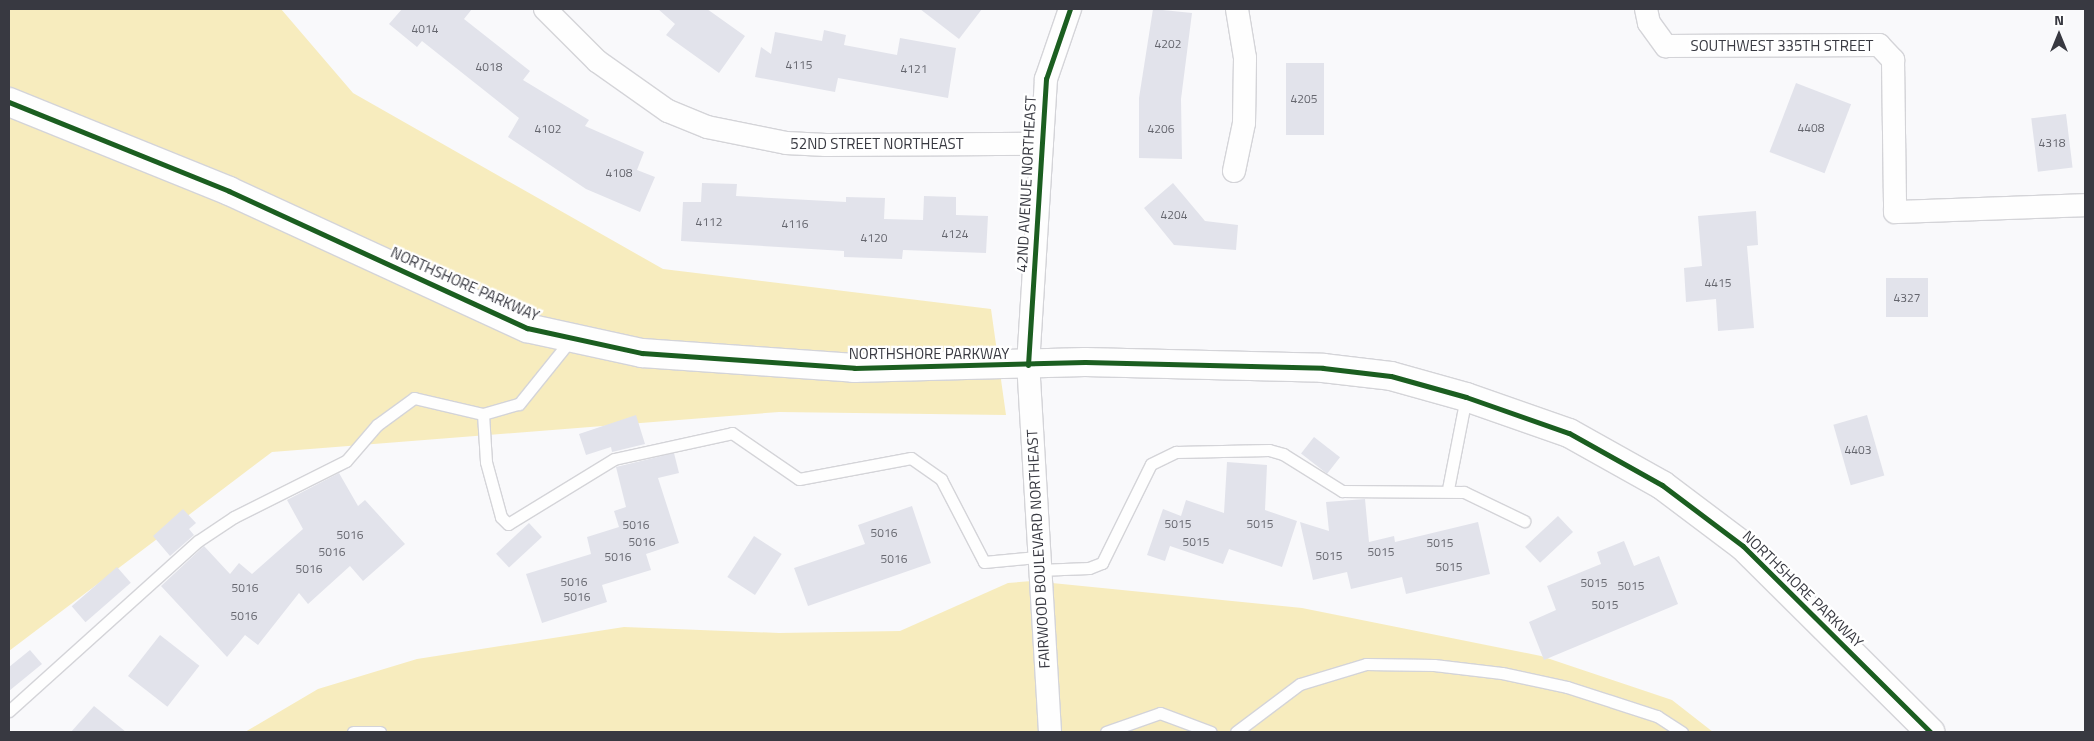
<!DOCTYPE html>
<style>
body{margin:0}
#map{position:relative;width:2094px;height:741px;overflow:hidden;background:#f9f9fb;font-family:"Titillium Web",sans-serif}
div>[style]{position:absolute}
.green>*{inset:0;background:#f7ecbe}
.building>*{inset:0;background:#e2e3eb;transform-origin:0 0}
.roads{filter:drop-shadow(1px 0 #d4d4d8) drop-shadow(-1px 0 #d4d4d8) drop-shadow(0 1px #d4d4d8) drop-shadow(0 -1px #d4d4d8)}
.lane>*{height:11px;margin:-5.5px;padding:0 5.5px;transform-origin:5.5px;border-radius:5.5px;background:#fefefe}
.street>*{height:22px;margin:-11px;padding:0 11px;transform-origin:11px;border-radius:11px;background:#fefefe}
.secondary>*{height:28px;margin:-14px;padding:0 14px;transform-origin:14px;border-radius:14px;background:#fefefe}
.cycleway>*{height:5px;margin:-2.5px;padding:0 2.5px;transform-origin:2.5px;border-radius:2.5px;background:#1b5e20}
span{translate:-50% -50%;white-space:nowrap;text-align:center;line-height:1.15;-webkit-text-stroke:4.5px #fff;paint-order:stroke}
.number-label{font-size:12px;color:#65666e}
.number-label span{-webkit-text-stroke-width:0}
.street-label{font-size:15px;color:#383941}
.frame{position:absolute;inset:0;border:10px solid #383941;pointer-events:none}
.north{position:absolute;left:2034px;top:10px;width:50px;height:50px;-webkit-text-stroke:4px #fff;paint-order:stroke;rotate:0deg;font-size:14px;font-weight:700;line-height:20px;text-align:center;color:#383941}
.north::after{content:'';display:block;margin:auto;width:18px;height:22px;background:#383941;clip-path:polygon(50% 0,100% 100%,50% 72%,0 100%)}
</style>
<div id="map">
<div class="green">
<div style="clip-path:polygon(9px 9px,281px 9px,353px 93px,663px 269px,991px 309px,1006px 415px,779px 412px,272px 452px,9px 651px)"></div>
<div style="clip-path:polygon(1032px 581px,1302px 608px,1541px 656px,1672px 700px,1713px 732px,245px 732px,318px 689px,417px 659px,624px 627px,779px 633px,900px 631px,1008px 583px)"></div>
</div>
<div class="building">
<div style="clip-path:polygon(402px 9px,472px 9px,464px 19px,530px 71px,523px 80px,589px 120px,585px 126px,644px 152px,637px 170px,655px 177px,640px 212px,586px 189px,508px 137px,519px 118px,422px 41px,417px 47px,389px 24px)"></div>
<div style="clip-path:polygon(658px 9px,707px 9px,745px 36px,719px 73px,666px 35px,675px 24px)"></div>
<div style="clip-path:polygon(920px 9px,982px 9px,959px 39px)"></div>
<div style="clip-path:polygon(1153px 9px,1192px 13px,1181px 99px,1182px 159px,1139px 158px,1139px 98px)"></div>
<div style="clip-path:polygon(824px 30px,846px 35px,844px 45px,897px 55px,900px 38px,956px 48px,948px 98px,838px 78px,835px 92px,755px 77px,761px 47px,771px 54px,775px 32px,822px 41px)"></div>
<div style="left:1286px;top:63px;width:38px;height:72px"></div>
<div style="left:1796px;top:83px;width:59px;height:74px;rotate:21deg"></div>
<div style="left:2066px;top:114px;width:54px;height:35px;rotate:83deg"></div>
<div style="clip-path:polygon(702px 183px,737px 184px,736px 196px,846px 202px,846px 197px,885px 198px,884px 219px,923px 220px,924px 196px,956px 197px,956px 215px,988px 216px,986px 253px,903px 250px,902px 259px,844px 257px,844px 251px,681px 241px,683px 202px,701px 202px)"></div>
<div style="clip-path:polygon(1173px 183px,1205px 221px,1238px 225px,1236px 250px,1174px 245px,1144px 208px)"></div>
<div style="clip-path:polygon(1756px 211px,1758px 245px,1747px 246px,1754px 328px,1718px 331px,1716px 299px,1686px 302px,1684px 268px,1702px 266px,1698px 216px)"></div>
<div style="left:1928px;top:278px;width:39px;height:42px;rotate:90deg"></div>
<div style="clip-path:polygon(636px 415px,645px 444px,612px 452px,611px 447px,586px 455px,579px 434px)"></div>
<div style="left:1867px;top:415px;width:63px;height:35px;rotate:74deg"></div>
<div style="left:1314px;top:437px;width:33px;height:21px;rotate:38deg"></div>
<div style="clip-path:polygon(674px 453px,679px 473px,658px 478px,679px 543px,646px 554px,651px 570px,602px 585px,607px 602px,542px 623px,526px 574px,591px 554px,587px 537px,619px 527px,614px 511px,626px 507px,616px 467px)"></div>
<div style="clip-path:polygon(1227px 462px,1267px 465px,1265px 510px,1297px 521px,1282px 567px,1229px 549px,1223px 564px,1170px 546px,1165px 561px,1147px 555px,1163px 509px,1181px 516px,1186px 500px,1224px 513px)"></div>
<div style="clip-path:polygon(339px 473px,358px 506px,365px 500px,405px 544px,363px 581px,350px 566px,308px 604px,299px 593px,258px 645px,245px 635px,227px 657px,161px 586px,204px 546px,230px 574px,239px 563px,252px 574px,303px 529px,287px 500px)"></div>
<div style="clip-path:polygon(1365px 499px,1369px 542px,1394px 536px,1395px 542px,1478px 522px,1490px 574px,1406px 594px,1402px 577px,1351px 589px,1347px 572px,1313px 580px,1300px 522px,1329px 531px,1326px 502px)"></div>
<div style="clip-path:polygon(912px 506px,931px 563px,808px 606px,794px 568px,865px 544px,858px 525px)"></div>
<div style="clip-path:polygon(183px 509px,196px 523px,189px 529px,194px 535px,170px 556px,153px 536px)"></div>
<div style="left:1558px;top:516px;width:22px;height:45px;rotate:47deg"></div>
<div style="left:529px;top:523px;width:19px;height:45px;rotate:47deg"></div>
<div style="left:754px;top:536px;width:33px;height:49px;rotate:33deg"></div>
<div style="clip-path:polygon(1624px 541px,1634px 566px,1659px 556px,1678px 604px,1544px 660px,1529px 622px,1556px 610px,1547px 586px,1601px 564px,1597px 552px)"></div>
<div style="left:117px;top:567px;width:21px;height:60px;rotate:49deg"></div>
<div style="left:160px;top:635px;width:50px;height:52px;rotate:38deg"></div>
<div style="clip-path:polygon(30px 650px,42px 664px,9px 691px,9px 667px)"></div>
<div style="clip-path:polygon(94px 706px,126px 732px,71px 732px)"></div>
</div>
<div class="roads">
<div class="lane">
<div style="left:483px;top:414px;width:48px;rotate:86.4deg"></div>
<div style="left:486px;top:462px;width:57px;rotate:74.7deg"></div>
<div style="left:501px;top:517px;width:10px;rotate:45deg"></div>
<div style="left:508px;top:524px;width:124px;rotate:-31.5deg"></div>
<div style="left:614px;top:459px;width:121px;rotate:-12.4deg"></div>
<div style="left:732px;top:433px;width:81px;rotate:34.5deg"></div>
<div style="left:799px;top:479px;width:114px;rotate:-10.6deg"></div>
<div style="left:911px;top:458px;width:37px;rotate:35deg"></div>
<div style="left:941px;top:479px;width:93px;rotate:62.6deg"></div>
<div style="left:984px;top:562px;width:53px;rotate:-5.4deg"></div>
<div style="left:1448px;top:489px;width:94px;rotate:-78.9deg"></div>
<div style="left:1038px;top:570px;width:51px;rotate:-2.2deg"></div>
<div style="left:1089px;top:568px;width:14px;rotate:-21deg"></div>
<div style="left:1102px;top:563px;width:110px;rotate:-63.7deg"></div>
<div style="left:1151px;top:464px;width:28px;rotate:-26deg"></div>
<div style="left:1176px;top:452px;width:93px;rotate:-1.2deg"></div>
<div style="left:1269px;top:450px;width:15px;rotate:16deg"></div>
<div style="left:1283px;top:454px;width:70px;rotate:32.1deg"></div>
<div style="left:1342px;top:491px;width:122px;rotate:0.5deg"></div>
<div style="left:1464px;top:492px;width:67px;rotate:25.8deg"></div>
<div style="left:9px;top:711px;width:254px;rotate:-42deg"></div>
<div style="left:198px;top:541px;width:43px;rotate:-33.7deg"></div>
<div style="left:234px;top:517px;width:125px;rotate:-26.6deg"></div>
<div style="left:346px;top:461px;width:48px;rotate:-49.3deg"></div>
<div style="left:377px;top:425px;width:46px;rotate:-36.1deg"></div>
<div style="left:414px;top:398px;width:71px;rotate:13.1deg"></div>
<div style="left:483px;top:414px;width:37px;rotate:-16deg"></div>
<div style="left:519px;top:404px;width:85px;rotate:-51.2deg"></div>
<div style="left:353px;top:732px;width:27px"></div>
<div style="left:1106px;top:732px;width:57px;rotate:-19.4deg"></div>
<div style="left:1160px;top:713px;width:54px;rotate:20.4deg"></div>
<div style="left:1236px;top:732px;width:80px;rotate:-36.9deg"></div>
<div style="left:1300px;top:684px;width:69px;rotate:-16.9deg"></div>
<div style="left:1366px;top:664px;width:68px;rotate:0.8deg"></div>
<div style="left:1434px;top:665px;width:68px;rotate:6.7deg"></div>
<div style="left:1502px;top:673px;width:66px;rotate:12.2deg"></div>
<div style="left:1567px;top:687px;width:95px;rotate:17.9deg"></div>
<div style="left:1657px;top:716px;width:30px;rotate:33deg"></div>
</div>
<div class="street">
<div style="left:545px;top:9px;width:74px;rotate:45deg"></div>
<div style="left:597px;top:61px;width:87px;rotate:35.2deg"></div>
<div style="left:668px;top:111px;width:42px;rotate:22.3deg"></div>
<div style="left:707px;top:127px;width:81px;rotate:11.4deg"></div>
<div style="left:786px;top:143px;width:40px;rotate:2.9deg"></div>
<div style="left:826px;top:145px;width:216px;rotate:-0.3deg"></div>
<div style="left:1646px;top:9px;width:14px;rotate:78deg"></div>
<div style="left:1649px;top:23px;width:29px;rotate:54deg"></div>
<div style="left:1666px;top:46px;width:213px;rotate:-0.3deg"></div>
<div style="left:1879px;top:45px;width:21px;rotate:47deg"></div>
<div style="left:1893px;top:60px;width:152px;rotate:89.2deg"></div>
<div style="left:1895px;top:212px;width:190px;rotate:-2.1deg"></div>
<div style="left:1234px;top:171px;width:49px;rotate:-78.2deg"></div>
<div style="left:1244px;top:123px;width:65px;rotate:-89.1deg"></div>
<div style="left:1245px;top:58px;width:50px;rotate:-99.3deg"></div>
<div style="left:1050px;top:732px;width:368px;rotate:-93.4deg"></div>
<div style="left:1028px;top:365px;width:287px;rotate:-86.4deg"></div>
<div style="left:1046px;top:79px;width:74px;rotate:-71.1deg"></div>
</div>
<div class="secondary">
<div style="left:9px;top:102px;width:237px;rotate:22deg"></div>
<div style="left:229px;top:191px;width:328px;rotate:24.7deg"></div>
<div style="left:527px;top:328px;width:118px;rotate:12.3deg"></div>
<div style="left:642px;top:353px;width:213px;rotate:4deg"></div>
<div style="left:854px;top:368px;width:231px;rotate:-1.5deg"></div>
<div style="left:1085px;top:362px;width:238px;rotate:1.4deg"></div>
<div style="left:1323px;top:368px;width:68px;rotate:6.7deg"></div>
<div style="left:1391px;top:376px;width:78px;rotate:15.6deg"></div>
<div style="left:1466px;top:397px;width:109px;rotate:19.3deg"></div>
<div style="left:1569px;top:433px;width:107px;rotate:29.2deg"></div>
<div style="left:1662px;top:485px;width:101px;rotate:37deg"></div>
<div style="left:1743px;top:546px;width:264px;rotate:44.8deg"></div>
</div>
</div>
<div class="cycleway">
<div style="left:9px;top:102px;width:237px;rotate:22deg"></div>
<div style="left:229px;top:191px;width:328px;rotate:24.7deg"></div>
<div style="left:527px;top:328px;width:118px;rotate:12.3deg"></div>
<div style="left:642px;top:353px;width:213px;rotate:4deg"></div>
<div style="left:854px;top:368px;width:231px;rotate:-1.5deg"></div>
<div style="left:1085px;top:362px;width:238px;rotate:1.4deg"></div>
<div style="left:1323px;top:368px;width:68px;rotate:6.7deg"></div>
<div style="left:1391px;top:376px;width:78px;rotate:15.6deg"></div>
<div style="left:1466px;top:397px;width:109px;rotate:19.3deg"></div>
<div style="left:1569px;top:433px;width:107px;rotate:29.2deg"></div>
<div style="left:1662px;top:485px;width:101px;rotate:37deg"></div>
<div style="left:1743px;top:546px;width:264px;rotate:44.8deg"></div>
<div style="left:1028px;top:365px;width:287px;rotate:-86.4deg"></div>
<div style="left:1046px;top:79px;width:74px;rotate:-71.1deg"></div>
</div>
<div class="number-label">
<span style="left:425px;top:29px">4014</span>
<span style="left:1168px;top:44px">4202</span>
<span style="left:799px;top:65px">4115</span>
<span style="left:489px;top:67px">4018</span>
<span style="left:914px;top:69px">4121</span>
<span style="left:1304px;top:99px">4205</span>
<span style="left:1811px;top:128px">4408</span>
<span style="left:548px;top:129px">4102</span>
<span style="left:1161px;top:129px">4206</span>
<span style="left:2052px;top:143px">4318</span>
<span style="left:619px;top:173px">4108</span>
<span style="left:1174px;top:215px">4204</span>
<span style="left:709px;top:222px">4112</span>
<span style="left:795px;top:224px">4116</span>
<span style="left:955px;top:234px">4124</span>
<span style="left:874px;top:238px">4120</span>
<span style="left:1718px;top:283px">4415</span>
<span style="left:1907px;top:298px">4327</span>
<span style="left:1858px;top:450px">4403</span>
<span style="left:1178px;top:524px">5015</span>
<span style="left:1260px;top:524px">5015</span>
<span style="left:636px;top:525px">5016</span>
<span style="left:884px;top:533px">5016</span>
<span style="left:350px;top:535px">5016</span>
<span style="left:642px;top:542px">5016</span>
<span style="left:1196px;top:542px">5015</span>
<span style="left:1440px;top:543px">5015</span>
<span style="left:332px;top:552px">5016</span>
<span style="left:1381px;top:552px">5015</span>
<span style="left:1329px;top:556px">5015</span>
<span style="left:618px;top:557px">5016</span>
<span style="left:894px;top:559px">5016</span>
<span style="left:1449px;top:567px">5015</span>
<span style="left:309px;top:569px">5016</span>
<span style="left:574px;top:582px">5016</span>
<span style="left:1594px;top:583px">5015</span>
<span style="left:1631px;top:586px">5015</span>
<span style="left:245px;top:588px">5016</span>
<span style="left:577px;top:597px">5016</span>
<span style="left:1605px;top:605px">5015</span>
<span style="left:244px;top:616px">5016</span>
</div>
<div class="street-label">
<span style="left:1782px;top:46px">SOUTHWEST 335TH STREET</span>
<span style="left:877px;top:144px">52ND STREET NORTHEAST</span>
<span style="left:1026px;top:184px;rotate:-87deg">42ND AVENUE NORTHEAST</span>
<span style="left:465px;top:284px;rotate:24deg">NORTHSHORE PARKWAY</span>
<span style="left:929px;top:354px">NORTHSHORE PARKWAY</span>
<span style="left:1038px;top:549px;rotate:-93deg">FAIRWOOD BOULEVARD NORTHEAST</span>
<span style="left:1803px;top:589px;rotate:44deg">NORTHSHORE PARKWAY</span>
</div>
<div class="frame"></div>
<div class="north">N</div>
</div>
